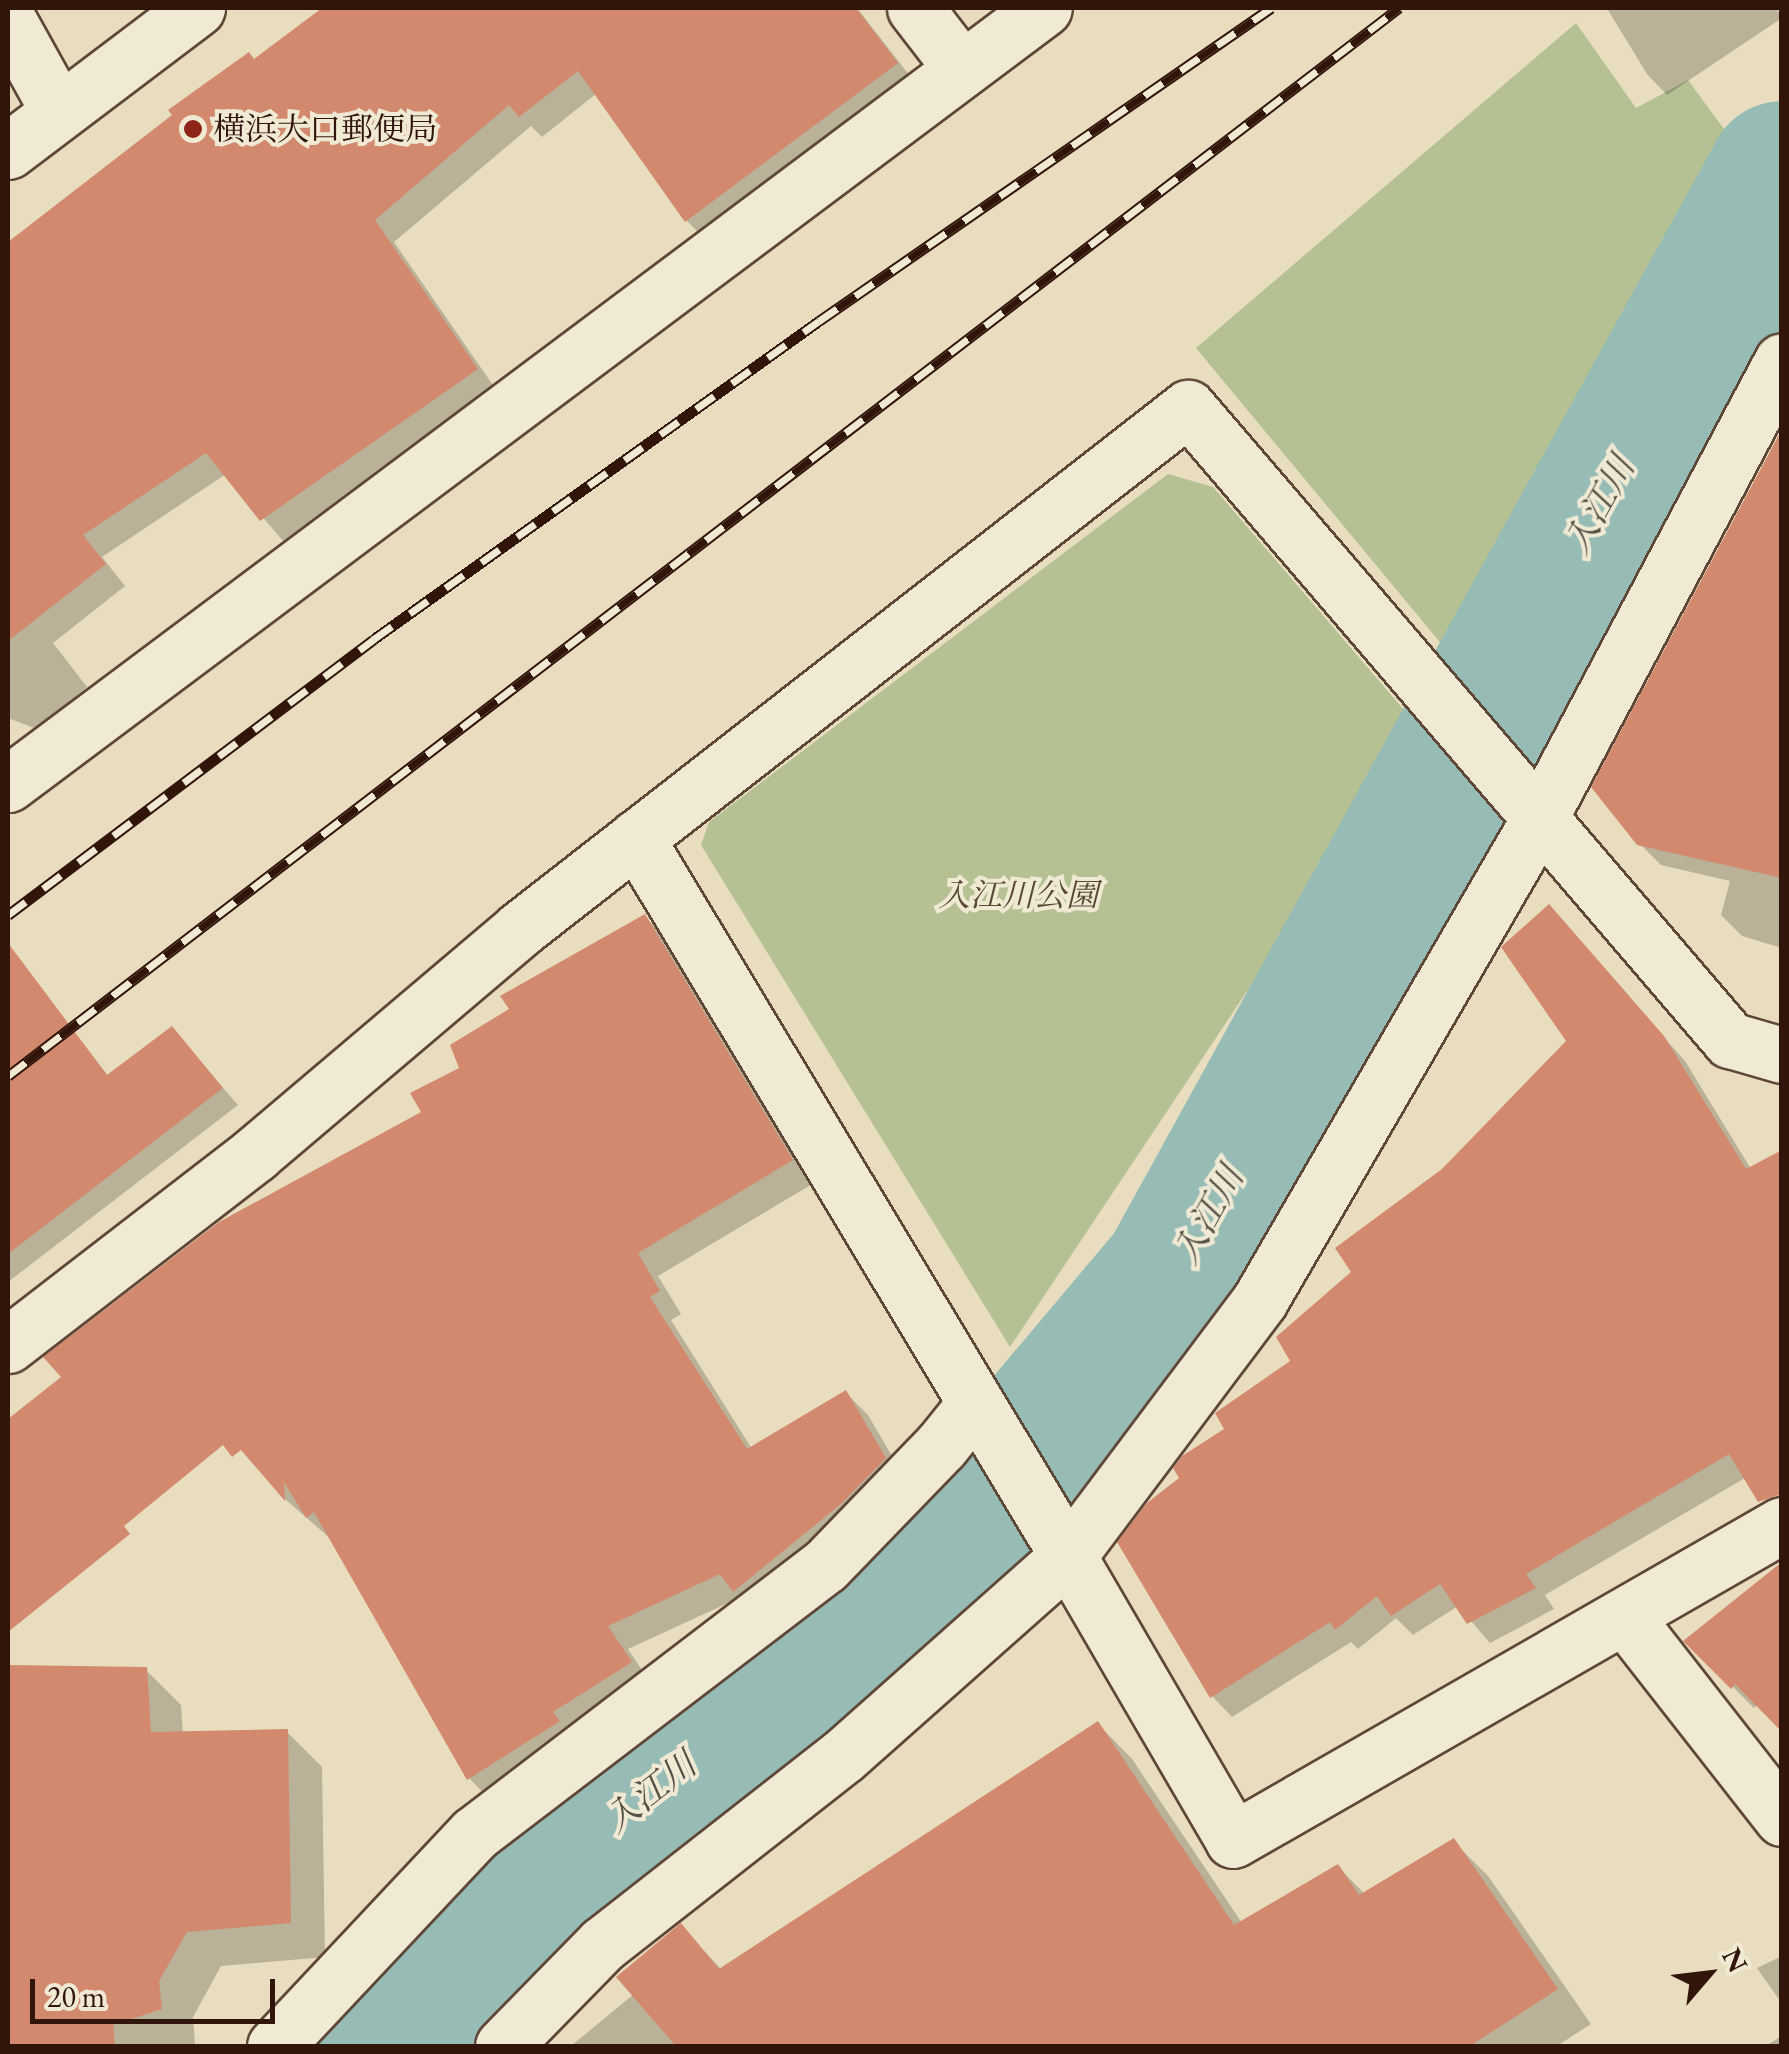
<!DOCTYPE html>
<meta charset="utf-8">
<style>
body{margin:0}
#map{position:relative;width:1789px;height:2054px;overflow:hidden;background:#e8debf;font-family:"EB Garamond","Noto Serif JP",serif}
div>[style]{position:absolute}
.green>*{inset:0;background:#b5c192}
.shadow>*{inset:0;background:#0003}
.river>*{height:148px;margin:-74px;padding:0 74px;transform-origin:74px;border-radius:74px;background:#97bcb5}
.building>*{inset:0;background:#d2896e}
.roads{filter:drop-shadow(2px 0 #5f4738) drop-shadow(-2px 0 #5f4738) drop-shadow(0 2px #5f4738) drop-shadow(0 -2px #5f4738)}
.street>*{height:55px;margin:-27.5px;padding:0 27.5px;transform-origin:27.5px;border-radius:27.5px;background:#f0ead5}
.secondary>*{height:55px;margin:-27.5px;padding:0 27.5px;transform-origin:27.5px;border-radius:27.5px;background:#f0ead5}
.rail>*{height:11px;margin-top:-5.5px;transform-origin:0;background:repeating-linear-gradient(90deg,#f0ead5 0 22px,#31150b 0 44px);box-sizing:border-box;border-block:2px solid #31150b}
.dots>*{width:28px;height:28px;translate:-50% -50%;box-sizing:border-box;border:5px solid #f0ead5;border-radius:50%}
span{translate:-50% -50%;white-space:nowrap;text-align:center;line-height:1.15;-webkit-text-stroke:8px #f0ead5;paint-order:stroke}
.poi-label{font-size:32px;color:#31150b}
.left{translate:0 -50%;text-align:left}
.park-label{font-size:32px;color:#594934;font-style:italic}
.water-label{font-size:35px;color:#554f46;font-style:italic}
.frame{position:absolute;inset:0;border:10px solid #31150b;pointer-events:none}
.north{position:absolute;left:1659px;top:1924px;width:100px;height:100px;-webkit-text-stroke:8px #f0ead5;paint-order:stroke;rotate:62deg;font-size:28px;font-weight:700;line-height:40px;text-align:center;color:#31150b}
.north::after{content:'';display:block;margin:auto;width:35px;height:45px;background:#31150b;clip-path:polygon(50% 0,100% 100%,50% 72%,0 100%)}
.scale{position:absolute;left:30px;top:1979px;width:245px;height:45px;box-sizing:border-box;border:5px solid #31150b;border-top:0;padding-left:12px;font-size:30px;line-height:35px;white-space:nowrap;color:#31150b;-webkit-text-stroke:8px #f0ead5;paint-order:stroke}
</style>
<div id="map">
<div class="green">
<div style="clip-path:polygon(1576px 23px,1636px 108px,1688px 80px,1757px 174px,1468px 676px,1196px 348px)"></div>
<div style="clip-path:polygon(1168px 474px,1213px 487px,1421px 730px,1010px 1347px,701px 845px,709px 822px)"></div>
</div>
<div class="shadow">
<div style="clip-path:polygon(326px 8px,857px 8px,917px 85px,708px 242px,687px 221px,597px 93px,542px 137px,531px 126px,394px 242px,497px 391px,283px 541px,226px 474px,102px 557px,125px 586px,53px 643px,87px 687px,37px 729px,8px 718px,8px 244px)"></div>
<div style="clip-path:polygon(1612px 8px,1776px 8px,1782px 18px,1667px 95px,1647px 74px,1608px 10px)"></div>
<div style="clip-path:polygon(1782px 490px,1782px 948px,1742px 936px,1721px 915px,1730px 881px,1661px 865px,1639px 843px)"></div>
<div style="clip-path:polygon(645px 917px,667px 939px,814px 1183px,658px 1276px,681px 1314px,671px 1320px,752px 1449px,846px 1393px,868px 1415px,907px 1482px,741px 1597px,628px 1649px,652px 1685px,491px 1801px,469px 1778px,331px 1539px,286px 1500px,211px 1411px,257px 1366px,8px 1511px,8px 1422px,424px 1113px,512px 1010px)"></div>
<div style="clip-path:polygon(8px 946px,109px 1077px,172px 1029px,238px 1105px,8px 1282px)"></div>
<div style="clip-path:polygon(1663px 1036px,1685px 1061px,1751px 1169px,1750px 1475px,1545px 1595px,1554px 1609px,1490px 1643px,1458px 1606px,1413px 1635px,1396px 1618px,1358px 1649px,1351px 1642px,1232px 1717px,1212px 1696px,1227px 1430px,1294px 1362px)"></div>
<div style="clip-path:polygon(1687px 1641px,1758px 1704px,1754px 1708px)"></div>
<div style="clip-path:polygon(8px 1667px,146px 1670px,181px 1705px,183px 1734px,287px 1732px,322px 1767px,325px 1957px,221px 1966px,193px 2017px,195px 2044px,186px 2046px,8px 2046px)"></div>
<div style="clip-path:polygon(1098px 1724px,1132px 1759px,1242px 1923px,1338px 1867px,1365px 1894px,1454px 1842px,1488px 1876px,1591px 2024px,1557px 2046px,571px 2046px,634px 1994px,681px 1926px,722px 1970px)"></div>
<div style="clip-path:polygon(1782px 1956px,1782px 2004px,1757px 1968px)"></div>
<div style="clip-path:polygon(1782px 2036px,1782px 2046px,1765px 2046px)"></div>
</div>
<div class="river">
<div style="left:373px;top:2046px;width:186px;rotate:-47.8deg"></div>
<div style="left:498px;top:1908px;width:516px;rotate:-37.51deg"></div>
<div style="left:907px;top:1594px;width:416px;rotate:-49.9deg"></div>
<div style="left:1175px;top:1276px;width:1257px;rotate:-61.13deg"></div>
</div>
<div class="building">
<div style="clip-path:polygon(322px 8px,856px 8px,898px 63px,685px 222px,578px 71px,519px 117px,509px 105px,375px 220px,478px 369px,260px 521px,206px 453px,83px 535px,106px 564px,8px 641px,8px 242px,172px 115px,168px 110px,249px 52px,254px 59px)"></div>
<div style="clip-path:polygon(1782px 429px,1782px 878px,1637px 845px,1591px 787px)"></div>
<div style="clip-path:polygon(1549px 904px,1664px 1036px,1746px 1169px,1782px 1150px,1782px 1494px,1758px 1502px,1729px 1454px,1526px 1574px,1536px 1588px,1467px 1624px,1440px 1584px,1391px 1616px,1377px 1596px,1335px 1630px,1330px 1622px,1210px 1698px,1117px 1542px,1147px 1503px,1179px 1478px,1173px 1468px,1182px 1456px,1224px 1429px,1215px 1413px,1290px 1361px,1276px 1337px,1351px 1272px,1335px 1248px,1442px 1169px,1566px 1041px,1501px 947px)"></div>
<div style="clip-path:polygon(645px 914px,793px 1160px,638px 1253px,660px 1291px,650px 1297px,747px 1449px,846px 1390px,886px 1458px,842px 1503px,733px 1592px,720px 1574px,608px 1626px,632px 1662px,553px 1712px,560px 1721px,467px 1780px,314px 1512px,306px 1518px,284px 1482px,285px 1501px,241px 1450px,232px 1457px,223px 1445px,124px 1526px,130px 1534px,8px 1632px,8px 1419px,61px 1377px,43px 1357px,219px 1222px,421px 1112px,410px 1093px,459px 1068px,450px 1045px,509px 1009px,500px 996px)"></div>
<div style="clip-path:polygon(8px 943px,107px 1075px,172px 1026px,223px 1088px,8px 1254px)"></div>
<div style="clip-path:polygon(1782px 1562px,1782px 1732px,1735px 1684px,1731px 1689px,1683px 1641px)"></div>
<div style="clip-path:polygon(8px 1665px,147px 1667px,151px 1732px,288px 1729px,291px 1923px,187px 1932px,159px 1981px,162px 2009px,113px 2025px,115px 2046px,8px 2046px)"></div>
<div style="clip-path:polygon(1098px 1721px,1234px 1925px,1338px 1864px,1359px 1895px,1454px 1838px,1558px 1989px,1470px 2046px,676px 2046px,616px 1977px,681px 1923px,719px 1969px)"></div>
</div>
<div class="roads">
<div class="street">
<div style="left:915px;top:8px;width:77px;rotate:52.4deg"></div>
<div style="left:8px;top:20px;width:105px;rotate:61deg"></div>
<div style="left:8px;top:784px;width:1294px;rotate:-36.83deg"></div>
<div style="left:636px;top:838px;width:838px;rotate:58.97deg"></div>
<div style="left:1068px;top:1556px;width:328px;rotate:59.8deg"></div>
<div style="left:1233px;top:1840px;width:633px;rotate:-29.85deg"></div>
<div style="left:1625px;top:1617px;width:255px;rotate:52deg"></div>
<div style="left:275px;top:2046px;width:291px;rotate:-46.8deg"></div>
<div style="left:474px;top:1834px;width:442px;rotate:-37.4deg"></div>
<div style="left:825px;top:1566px;width:167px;rotate:-46deg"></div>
<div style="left:941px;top:1446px;width:53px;rotate:-51.2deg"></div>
<div style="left:503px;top:2046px;width:143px;rotate:-45.6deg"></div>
<div style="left:603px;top:1944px;width:305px;rotate:-38.1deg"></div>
<div style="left:843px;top:1756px;width:301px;rotate:-41.6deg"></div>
<div style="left:1068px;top:1556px;width:320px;rotate:-53.1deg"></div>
<div style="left:1260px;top:1300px;width:556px;rotate:-59.88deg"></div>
<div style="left:1539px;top:819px;width:518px;rotate:-62.05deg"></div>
</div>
<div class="secondary">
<div style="left:8px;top:151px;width:237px;rotate:-37.1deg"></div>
<div style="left:8px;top:1345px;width:312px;rotate:-37.7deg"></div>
<div style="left:255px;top:1154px;width:348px;rotate:-40.3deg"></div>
<div style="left:520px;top:929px;width:847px;rotate:-37.95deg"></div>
<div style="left:1188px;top:408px;width:833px;rotate:49.38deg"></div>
<div style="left:1730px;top:1040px;width:54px;rotate:16.1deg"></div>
</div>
</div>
<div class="rail">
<div style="left:8px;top:915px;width:458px;rotate:-37deg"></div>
<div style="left:374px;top:639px;width:547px;rotate:-35.55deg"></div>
<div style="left:819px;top:321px;width:550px;rotate:-34.7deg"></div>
<div style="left:8px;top:1076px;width:1754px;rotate:-37.52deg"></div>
</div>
<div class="dots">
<div style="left:193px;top:129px;background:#8f2418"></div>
</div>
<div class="poi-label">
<span class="left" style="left:213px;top:129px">横浜大口郵便局</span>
</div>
<div class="park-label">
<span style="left:1018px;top:895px">入江川公園</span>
</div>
<div class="water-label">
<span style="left:1599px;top:505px;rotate:-61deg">入江川</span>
<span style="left:1208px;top:1215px;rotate:-61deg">入江川</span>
<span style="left:650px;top:1792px;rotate:-38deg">入江川</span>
</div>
<div class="frame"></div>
<div class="north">N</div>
<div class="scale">20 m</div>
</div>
